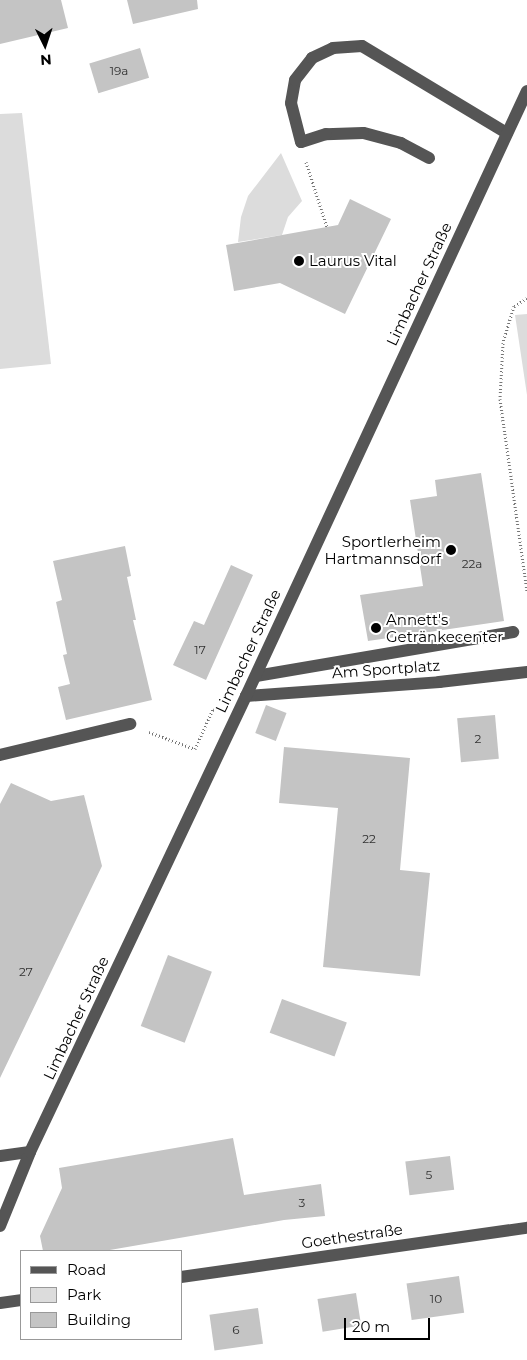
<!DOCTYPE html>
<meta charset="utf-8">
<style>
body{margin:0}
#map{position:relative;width:527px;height:1360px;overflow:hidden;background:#fff;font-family:Montserrat,sans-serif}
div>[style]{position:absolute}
.green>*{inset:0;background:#dcdcdc}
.building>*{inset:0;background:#c4c4c4;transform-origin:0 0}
.path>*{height:3px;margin-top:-1.5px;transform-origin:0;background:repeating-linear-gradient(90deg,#777 0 1px,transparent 0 3.5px)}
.minor>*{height:12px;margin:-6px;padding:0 6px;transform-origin:6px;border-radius:6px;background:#555}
.dots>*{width:14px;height:14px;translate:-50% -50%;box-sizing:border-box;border:2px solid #fff;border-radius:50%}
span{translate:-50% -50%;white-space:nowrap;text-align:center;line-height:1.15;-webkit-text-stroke:4px #fff;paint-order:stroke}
.number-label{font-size:12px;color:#313131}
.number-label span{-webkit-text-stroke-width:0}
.poi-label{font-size:15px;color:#000}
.left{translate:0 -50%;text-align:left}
.right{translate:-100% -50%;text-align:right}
.street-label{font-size:15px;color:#000}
.legend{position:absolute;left:20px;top:1250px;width:162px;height:90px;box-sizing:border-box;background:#fff;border:1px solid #999;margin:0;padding:6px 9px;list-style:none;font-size:15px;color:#000}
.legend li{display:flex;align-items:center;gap:10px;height:25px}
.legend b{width:25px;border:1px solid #999}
.north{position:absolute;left:20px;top:20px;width:50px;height:50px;-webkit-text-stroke:4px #fff;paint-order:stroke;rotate:176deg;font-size:14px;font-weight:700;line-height:20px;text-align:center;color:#000}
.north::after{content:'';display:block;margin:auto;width:18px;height:22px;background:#000;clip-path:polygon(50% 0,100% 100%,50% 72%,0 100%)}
.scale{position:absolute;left:344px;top:1318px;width:86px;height:22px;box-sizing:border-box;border:2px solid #000;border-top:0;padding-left:6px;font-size:15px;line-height:18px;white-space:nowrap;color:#000;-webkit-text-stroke:4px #fff;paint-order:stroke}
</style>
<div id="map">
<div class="green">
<div style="clip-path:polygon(22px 113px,51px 364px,0 369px,0 114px)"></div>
<div style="clip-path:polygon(281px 153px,302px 201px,288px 217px,282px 235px,238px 242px,241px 217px,248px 196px)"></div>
<div style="clip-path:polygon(527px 314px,527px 395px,515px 315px)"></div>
</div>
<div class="building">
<div style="clip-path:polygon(0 0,61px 0,68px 28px,0 44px)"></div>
<div style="clip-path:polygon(127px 0,197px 0,198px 9px,133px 24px)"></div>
<div style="left:140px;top:48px;width:31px;height:53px;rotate:73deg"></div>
<div style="clip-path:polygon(350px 199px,391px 219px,345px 314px,280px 283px,234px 291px,226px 245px,338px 225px)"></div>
<div style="clip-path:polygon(481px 473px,504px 621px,368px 641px,360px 595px,423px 586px,410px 500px,437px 496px,435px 480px)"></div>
<div style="clip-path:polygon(125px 546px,131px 576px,127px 577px,136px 620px,133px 620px,152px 700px,66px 720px,58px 687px,70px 684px,63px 655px,67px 654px,56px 602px,62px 600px,53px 561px)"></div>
<div style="clip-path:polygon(231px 565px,253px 575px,206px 680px,173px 665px,194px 621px,204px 625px)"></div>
<div style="left:266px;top:705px;width:22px;height:30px;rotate:21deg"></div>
<div style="left:495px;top:715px;width:44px;height:38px;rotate:85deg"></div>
<div style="clip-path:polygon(284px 747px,410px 758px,400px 870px,430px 873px,420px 976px,323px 967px,338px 808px,279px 803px)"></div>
<div style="clip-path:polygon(11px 783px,51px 801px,84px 795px,102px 866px,0 1078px,0 804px)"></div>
<div style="left:168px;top:955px;width:47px;height:76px;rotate:21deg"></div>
<div style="left:282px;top:999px;width:69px;height:36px;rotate:20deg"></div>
<div style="clip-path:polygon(233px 1138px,244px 1195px,321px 1184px,325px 1216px,284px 1220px,104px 1251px,43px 1251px,40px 1236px,62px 1188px,59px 1168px)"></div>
<div style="left:450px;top:1156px;width:34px;height:45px;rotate:83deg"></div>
<div style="left:459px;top:1276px;width:37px;height:53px;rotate:82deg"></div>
<div style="left:356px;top:1293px;width:33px;height:39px;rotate:81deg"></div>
<div style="left:258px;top:1308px;width:36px;height:49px;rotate:82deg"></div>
</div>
<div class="path">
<div style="left:306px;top:162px;width:68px;rotate:72.1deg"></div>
<div style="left:527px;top:298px;width:15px;rotate:148deg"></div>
<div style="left:514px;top:306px;width:39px;rotate:107deg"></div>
<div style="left:503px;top:343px;width:56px;rotate:93.1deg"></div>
<div style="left:500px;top:399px;width:195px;rotate:82deg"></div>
<div style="left:149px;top:732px;width:49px;rotate:20.3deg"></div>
<div style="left:195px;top:749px;width:44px;rotate:-65.8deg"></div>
<div style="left:213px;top:709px;width:3px;rotate:18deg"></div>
</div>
<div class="minor">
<div style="left:429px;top:158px;width:32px;rotate:-152deg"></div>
<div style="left:401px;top:143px;width:39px;rotate:-165deg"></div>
<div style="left:363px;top:133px;width:37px;rotate:178deg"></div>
<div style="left:326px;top:134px;width:26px;rotate:162deg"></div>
<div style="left:301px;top:142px;width:40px;rotate:-104.4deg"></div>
<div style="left:291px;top:103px;width:23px;rotate:-80deg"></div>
<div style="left:295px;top:80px;width:28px;rotate:-52deg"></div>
<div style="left:312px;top:58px;width:23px;rotate:-25deg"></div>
<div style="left:333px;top:48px;width:29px;rotate:-4deg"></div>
<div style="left:362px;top:46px;width:169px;rotate:31deg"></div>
<div style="left:256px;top:676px;width:261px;rotate:-9.7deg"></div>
<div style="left:246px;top:696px;width:194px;rotate:-4.1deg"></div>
<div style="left:439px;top:682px;width:89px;rotate:-6.5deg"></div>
<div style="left:0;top:755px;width:134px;rotate:-13.4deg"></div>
<div style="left:0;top:1156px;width:30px;rotate:-8deg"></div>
<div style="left:0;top:1226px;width:80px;rotate:-67.9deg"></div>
<div style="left:30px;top:1152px;width:505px;rotate:-64.65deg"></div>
<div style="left:246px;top:696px;width:667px;rotate:-65.09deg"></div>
<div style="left:181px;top:1277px;width:349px;rotate:-8.1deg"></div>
<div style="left:0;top:1303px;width:21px;rotate:-8deg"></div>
</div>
<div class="dots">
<div style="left:299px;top:261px;background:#000"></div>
<div style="left:451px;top:550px;background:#000"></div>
<div style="left:376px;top:628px;background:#000"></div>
</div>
<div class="number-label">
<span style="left:119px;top:71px">19a</span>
<span style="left:472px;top:564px">22a</span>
<span style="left:200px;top:650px">17</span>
<span style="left:478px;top:739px">2</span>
<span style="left:369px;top:839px">22</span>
<span style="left:26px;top:972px">27</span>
<span style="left:429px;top:1175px">5</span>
<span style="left:302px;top:1203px">3</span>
<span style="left:436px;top:1299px">10</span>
<span style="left:236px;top:1330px">6</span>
</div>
<div class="poi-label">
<span class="left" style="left:309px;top:261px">Laurus Vital</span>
<span class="right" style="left:441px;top:550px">Sportlerheim<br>Hartmannsdorf</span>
<span class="left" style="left:386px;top:628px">Annett's<br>Getränkecenter</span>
</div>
<div class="street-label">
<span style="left:419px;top:284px;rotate:-65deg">Limbacher Straße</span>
<span style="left:248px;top:651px;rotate:-65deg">Limbacher Straße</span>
<span style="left:386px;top:669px;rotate:-4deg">Am Sportplatz</span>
<span style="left:76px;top:1018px;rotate:-65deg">Limbacher Straße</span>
<span style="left:352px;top:1236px;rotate:-8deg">Goethestraße</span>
</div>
<ul class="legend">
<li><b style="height:6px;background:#555"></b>Road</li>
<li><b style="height:14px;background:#dcdcdc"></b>Park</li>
<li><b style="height:14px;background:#c4c4c4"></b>Building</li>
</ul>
<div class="north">N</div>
<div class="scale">20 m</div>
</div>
